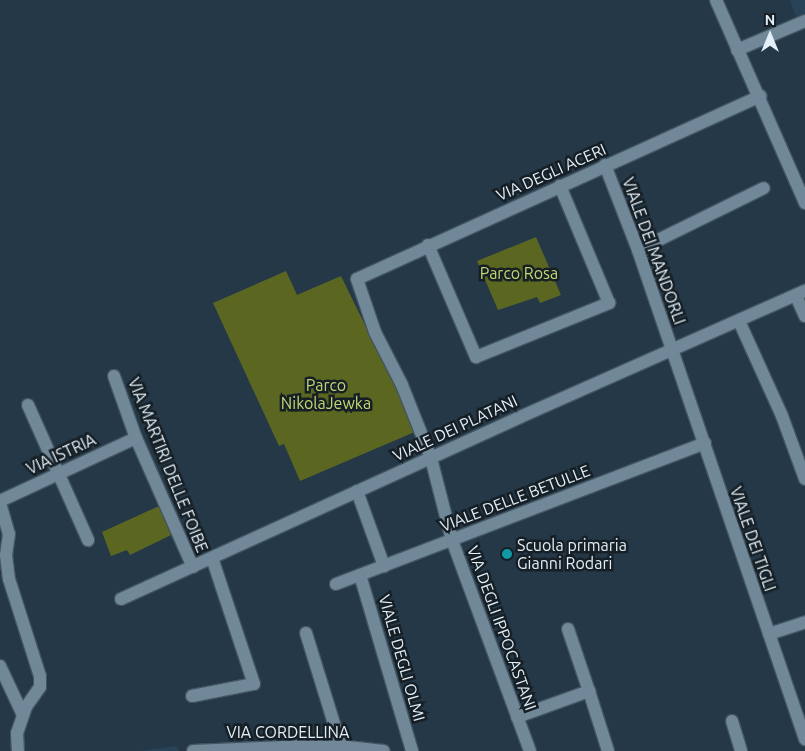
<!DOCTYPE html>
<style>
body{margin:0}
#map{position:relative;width:805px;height:751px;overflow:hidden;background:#243848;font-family:Ubuntu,sans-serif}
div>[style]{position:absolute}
.built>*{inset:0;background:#284357}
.green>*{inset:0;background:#5b6720}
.roads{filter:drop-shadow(1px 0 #435562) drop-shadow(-1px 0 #435562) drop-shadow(0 1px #435562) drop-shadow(0 -1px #435562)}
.minor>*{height:12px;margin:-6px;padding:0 6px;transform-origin:6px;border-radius:6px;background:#718899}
.dots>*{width:14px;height:14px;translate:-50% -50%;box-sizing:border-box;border:2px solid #161f25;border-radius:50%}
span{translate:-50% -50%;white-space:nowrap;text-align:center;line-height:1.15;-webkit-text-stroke:5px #161f25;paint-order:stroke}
.street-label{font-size:16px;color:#e2eff8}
.park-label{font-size:16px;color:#c4d773}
.poi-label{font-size:16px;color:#e2eff8}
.left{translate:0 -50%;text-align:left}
.north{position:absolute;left:745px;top:10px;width:50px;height:50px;-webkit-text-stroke:4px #161f25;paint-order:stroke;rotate:0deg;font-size:14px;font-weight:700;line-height:20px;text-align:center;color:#e2eff8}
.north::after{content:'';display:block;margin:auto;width:18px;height:22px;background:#e2eff8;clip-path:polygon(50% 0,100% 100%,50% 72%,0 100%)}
</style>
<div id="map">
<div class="built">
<div style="clip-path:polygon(790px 0,805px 0,805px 14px,796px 17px)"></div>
<div style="clip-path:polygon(177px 746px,179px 751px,140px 751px)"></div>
</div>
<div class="green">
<div style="clip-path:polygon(536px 237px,561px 295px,540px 303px,537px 297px,498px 310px,477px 261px)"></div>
<div style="clip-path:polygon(286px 271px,297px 295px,341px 276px,417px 431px,300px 481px,284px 444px,279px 446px,213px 303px)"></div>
<div style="clip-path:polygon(159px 506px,171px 535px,130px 555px,127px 550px,111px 556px,102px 532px)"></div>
</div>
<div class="roads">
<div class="minor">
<div style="left:716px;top:0;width:222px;rotate:66.3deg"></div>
<div style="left:737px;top:50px;width:74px;rotate:-23.1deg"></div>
<div style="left:605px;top:165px;width:91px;rotate:68.8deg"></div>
<div style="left:638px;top:250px;width:517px;rotate:71.14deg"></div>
<div style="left:428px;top:245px;width:122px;rotate:66.8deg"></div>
<div style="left:476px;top:357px;width:144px;rotate:-22.1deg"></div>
<div style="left:609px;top:303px;width:127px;rotate:-112.7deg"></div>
<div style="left:638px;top:250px;width:140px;rotate:-26.2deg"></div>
<div style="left:796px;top:296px;width:22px;rotate:66deg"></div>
<div style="left:739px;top:321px;width:104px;rotate:65.6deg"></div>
<div style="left:782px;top:416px;width:67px;rotate:69.9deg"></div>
<div style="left:114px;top:376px;width:66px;rotate:70.5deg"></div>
<div style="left:136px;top:438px;width:141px;rotate:66.2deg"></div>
<div style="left:28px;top:405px;width:148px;rotate:66deg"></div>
<div style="left:357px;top:491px;width:80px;rotate:70.2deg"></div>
<div style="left:0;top:501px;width:150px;rotate:-24.9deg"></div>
<div style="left:0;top:503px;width:32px;rotate:74deg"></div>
<div style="left:9px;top:534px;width:21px;rotate:98deg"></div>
<div style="left:6px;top:555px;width:24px;rotate:83deg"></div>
<div style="left:9px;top:579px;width:102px;rotate:72.3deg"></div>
<div style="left:40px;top:676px;width:11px;rotate:90deg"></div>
<div style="left:40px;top:687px;width:24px;rotate:125deg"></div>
<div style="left:26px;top:707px;width:28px;rotate:109deg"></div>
<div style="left:17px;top:733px;width:18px;rotate:87deg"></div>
<div style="left:360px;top:575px;width:184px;rotate:73.5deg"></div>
<div style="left:336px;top:584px;width:395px;rotate:-20.9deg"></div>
<div style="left:121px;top:599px;width:439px;rotate:-24.5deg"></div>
<div style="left:520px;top:417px;width:312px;rotate:-23.9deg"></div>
<div style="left:568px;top:629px;width:65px;rotate:71.3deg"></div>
<div style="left:306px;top:633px;width:118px;rotate:72.8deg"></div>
<div style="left:769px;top:634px;width:38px;rotate:-18deg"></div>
<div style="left:0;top:666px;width:54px;rotate:64.9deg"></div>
<div style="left:192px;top:696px;width:63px;rotate:-11deg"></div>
<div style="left:254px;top:684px;width:133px;rotate:-108.4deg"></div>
<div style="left:517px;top:717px;width:77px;rotate:-19.9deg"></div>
<div style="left:589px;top:691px;width:63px;rotate:72.4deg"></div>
<div style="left:732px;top:721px;width:31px;rotate:73deg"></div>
<div style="left:193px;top:751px;width:137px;rotate:-2.5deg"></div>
<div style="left:330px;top:745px;width:54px;rotate:6.3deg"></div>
<div style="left:530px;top:751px;width:225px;rotate:-110.3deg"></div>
<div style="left:452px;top:540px;width:85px;rotate:-104.4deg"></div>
<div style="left:431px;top:458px;width:79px;rotate:-111.7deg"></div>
<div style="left:402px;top:385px;width:59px;rotate:-117deg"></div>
<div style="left:375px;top:332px;width:56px;rotate:-108.8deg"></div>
<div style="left:357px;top:279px;width:443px;rotate:-24.4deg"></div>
</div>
</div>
<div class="dots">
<div style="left:507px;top:554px;background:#0f9aa8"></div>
</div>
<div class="street-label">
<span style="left:551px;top:172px;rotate:-24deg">VIA DEGLI ACERI</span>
<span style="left:654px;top:251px;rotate:70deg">VIALE DEI MANDORLI</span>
<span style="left:455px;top:428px;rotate:-25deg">VIALE DEI PLATANI</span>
<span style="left:61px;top:454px;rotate:-25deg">VIA ISTRIA</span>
<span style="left:168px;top:465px;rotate:68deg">VIA MARTIRI DELLE FOIBE</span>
<span style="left:515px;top:498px;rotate:-21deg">VIALE DELLE BETULLE</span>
<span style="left:753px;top:539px;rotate:71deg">VIALE DEI TIGLI</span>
<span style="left:502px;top:628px;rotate:70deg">VIA DEGLI IPPOCASTANI</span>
<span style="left:402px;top:658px;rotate:74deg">VIALE DEGLI OLMI</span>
<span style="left:288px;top:732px">VIA CORDELLINA</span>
</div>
<div class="park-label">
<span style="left:519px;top:273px">Parco Rosa</span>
<span style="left:326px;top:394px">Parco<br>NikolaJewka</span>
</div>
<div class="poi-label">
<span class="left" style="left:517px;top:554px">Scuola primaria<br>Gianni Rodari</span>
</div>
<div class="north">N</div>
</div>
